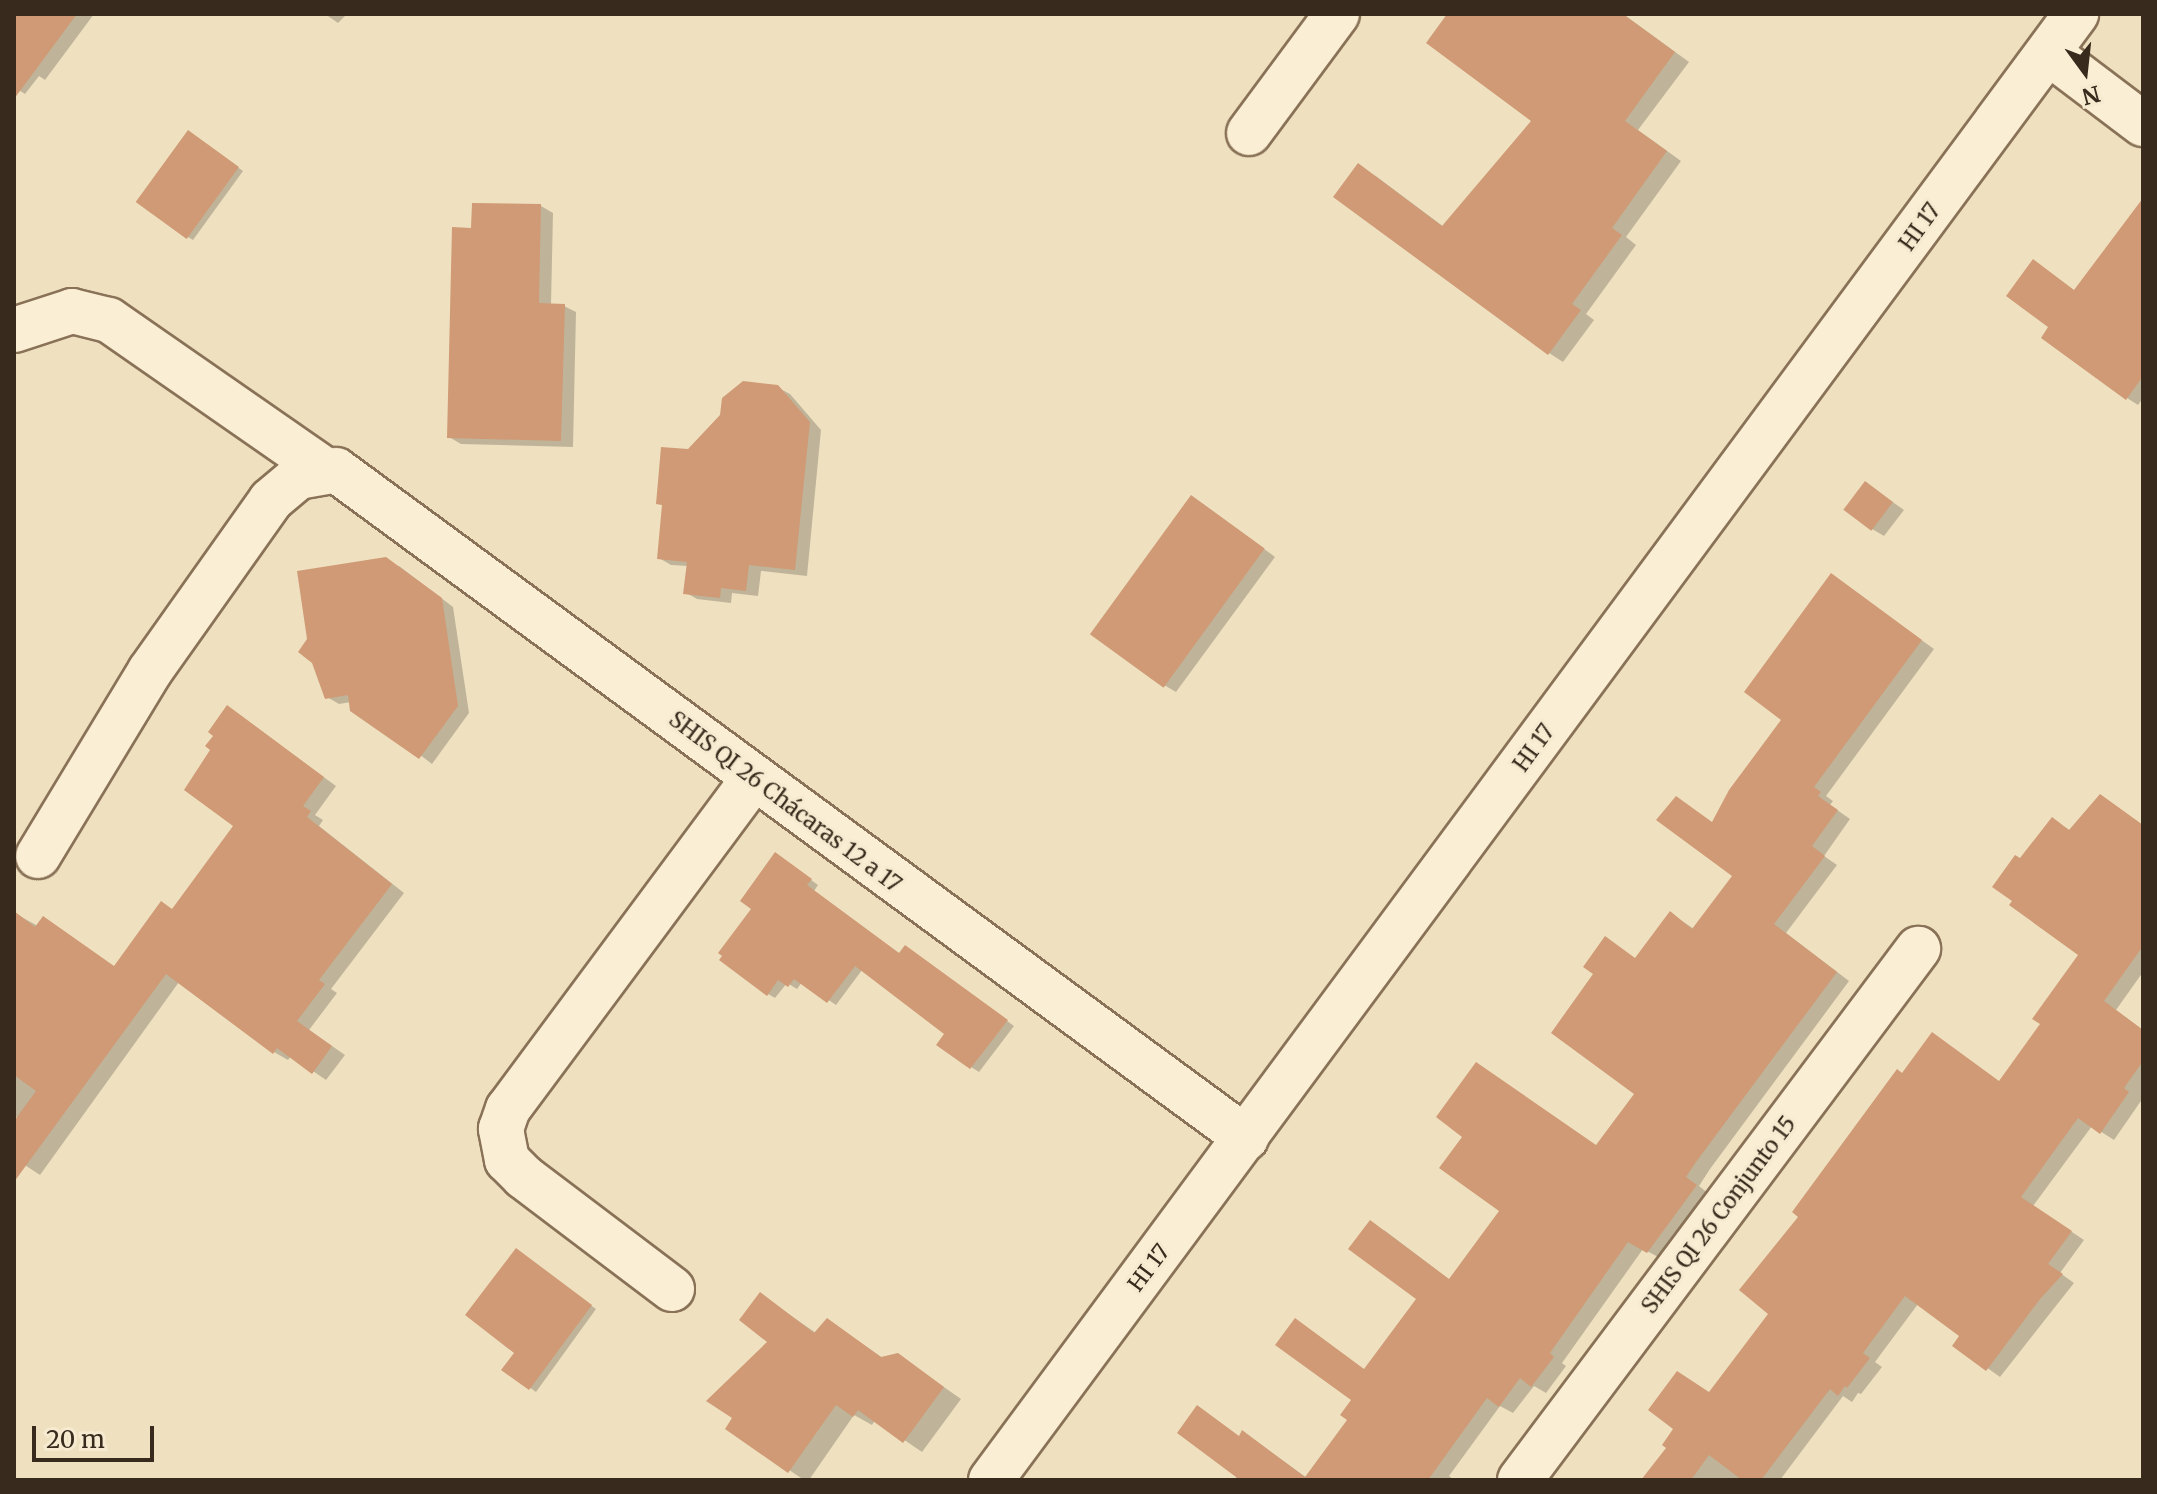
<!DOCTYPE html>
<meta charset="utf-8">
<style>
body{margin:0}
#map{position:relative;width:2157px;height:1494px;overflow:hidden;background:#efe1c0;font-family:Merriweather,serif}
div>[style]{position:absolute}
.shadow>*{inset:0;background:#0003}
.building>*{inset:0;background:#cf9a75;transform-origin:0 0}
.roads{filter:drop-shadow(2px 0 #897257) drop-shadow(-2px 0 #897257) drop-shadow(0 2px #897257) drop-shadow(0 -2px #897257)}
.street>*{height:44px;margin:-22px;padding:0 22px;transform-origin:22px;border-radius:22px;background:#faeed4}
span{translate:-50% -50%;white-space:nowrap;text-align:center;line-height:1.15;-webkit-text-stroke:6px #f6ebd0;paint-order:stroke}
.street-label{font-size:22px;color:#382a1c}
.frame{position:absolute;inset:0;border:16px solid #382a1c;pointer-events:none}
.north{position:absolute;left:2045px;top:32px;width:80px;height:80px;-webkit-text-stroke:6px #f6ebd0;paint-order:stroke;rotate:165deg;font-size:22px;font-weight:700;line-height:32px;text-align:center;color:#382a1c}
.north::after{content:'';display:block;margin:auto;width:28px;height:36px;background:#382a1c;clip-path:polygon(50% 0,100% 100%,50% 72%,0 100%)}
.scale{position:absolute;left:32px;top:1426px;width:122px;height:36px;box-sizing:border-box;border:4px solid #382a1c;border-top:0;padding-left:10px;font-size:24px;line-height:28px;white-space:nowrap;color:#382a1c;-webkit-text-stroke:6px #f6ebd0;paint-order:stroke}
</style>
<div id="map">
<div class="shadow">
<div style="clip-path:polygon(14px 14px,94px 14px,45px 80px,39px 76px,25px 94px,14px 87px)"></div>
<div style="clip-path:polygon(325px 14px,347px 14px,338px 23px)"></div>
<div style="clip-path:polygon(1450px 14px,1623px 14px,1689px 62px,1638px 130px,1681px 161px,1626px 237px,1636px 245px,1586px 314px,1594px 320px,1563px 362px,1549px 353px,1373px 174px,1444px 227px,1534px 120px)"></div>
<div style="clip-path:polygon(194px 136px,243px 171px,193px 240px,188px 237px)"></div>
<div style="clip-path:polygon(541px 206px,553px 213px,551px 305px,564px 306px,576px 312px,573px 447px,461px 444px,449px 437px,473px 230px)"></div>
<div style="clip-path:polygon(2143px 208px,2143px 398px,2138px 405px,2127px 398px,2076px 292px)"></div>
<div style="clip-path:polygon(777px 387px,790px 394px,821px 430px,807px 576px,761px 571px,758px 596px,732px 593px,731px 603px,697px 599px,685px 592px,689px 566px,671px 565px,659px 558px,664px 506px,658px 503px,689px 451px)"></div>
<div style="clip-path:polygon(1877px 491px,1904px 510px,1884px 536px,1872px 529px)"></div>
<div style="clip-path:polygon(1203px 504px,1275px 557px,1176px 692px,1164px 685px)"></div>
<div style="clip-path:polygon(399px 566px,453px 607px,469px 713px,432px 764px,351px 702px,339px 704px,327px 697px,309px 640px)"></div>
<div style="clip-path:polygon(1832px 576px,1934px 649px,1826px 796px,1833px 801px,1830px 805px,1850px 819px,1824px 856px,1837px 865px,1786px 933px,1849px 981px,1710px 1169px,1699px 1186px,1709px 1194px,1662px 1259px,1643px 1249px,1562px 1363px,1566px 1366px,1546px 1393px,1534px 1386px,1513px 1413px,1500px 1406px,1449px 1476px,1454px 1480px,1236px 1480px,1240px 1437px,1256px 1441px,1307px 1478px,1350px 1419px,1366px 1371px,1419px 1299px,1384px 1230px,1450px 1280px,1597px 1146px,1637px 1094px,1595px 974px,1605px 938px,1636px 959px,1670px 913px,1694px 929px,1734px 875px,1713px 823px,1784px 720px)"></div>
<div style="clip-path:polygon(228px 708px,336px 786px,315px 815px,323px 820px,319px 826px,404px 893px,331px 989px,337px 993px,309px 1030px,345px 1055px,326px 1080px,291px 1056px,288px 1060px,274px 1052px,179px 982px,40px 1175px,14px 1158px,14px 1124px,18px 1118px,14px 1115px,14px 913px,115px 968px,173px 911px,236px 826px,213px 749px)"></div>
<div style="clip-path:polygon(2052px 819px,2071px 831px,2143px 825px,2143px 972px,2116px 1010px,2143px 1030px,2143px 1098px,2114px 1140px,2092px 1126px,2033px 1206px,2084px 1240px,2060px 1273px,2074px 1283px,2000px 1377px,1955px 1345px,1962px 1336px,1918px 1304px,1875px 1362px,1882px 1367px,1861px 1394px,1858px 1393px,1852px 1402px,1843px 1396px,1780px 1480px,1643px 1480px,1771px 1314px,1801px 1216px,1903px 1075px,2001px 1082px,2043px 1024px,2080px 954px,2021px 860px)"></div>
<div style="clip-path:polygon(783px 859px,818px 885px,814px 891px,900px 954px,913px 952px,1014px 1026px,979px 1072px,971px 1067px,947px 1033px,862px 970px,836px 1005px,802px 982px,797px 989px,787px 983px,775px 998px,768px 994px,754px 908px)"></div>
<div style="clip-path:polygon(521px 1254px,596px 1309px,536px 1392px,504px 1369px,517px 1352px)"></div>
<div style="clip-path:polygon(761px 1295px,816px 1333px,828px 1320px,884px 1359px,898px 1355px,961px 1399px,922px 1452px,875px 1420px,872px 1425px,854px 1415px,809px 1480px,804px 1480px,727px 1428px,770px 1342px)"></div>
</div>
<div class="building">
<div style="clip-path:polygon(14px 14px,77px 14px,14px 99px)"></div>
<div style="clip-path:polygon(1447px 14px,1623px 14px,1675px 52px,1625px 121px,1667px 151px,1612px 228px,1622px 235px,1572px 304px,1581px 310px,1548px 355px,1333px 197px,1358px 163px,1442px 226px,1531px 121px,1426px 43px)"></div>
<div style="left:188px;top:130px;width:63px;height:89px;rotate:36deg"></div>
<div style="clip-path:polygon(2143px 198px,2143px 376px,2126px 400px,2041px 338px,2048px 327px,2006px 296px,2033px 259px,2074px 290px)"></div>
<div style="clip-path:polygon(472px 203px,541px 204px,539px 303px,565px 304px,561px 441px,447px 438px,452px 227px,471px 228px)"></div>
<div style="clip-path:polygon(743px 381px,778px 385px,810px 422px,795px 570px,749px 565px,746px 591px,721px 588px,720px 598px,683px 594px,687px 562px,657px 559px,662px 505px,656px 504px,661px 447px,688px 449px,720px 415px,722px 398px)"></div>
<div style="left:1865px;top:481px;width:35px;height:36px;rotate:37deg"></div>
<div style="left:1191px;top:495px;width:91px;height:172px;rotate:36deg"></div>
<div style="clip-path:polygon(386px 557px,442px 598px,458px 706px,419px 759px,350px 711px,348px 695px,325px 699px,312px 663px,298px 652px,307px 639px,297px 571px)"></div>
<div style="clip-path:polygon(1831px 573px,1922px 640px,1814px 787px,1821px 792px,1818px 796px,1838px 810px,1812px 846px,1825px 856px,1774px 924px,1837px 972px,1696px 1162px,1686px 1177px,1697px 1185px,1647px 1253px,1628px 1242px,1550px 1353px,1554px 1357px,1531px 1387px,1520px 1378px,1499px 1407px,1487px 1398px,1428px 1480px,1240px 1480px,1177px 1433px,1197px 1405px,1239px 1436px,1242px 1430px,1305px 1477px,1347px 1420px,1340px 1415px,1351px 1400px,1275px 1345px,1295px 1318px,1364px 1369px,1416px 1299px,1348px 1249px,1370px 1220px,1449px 1279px,1499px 1211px,1439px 1168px,1462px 1137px,1436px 1117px,1476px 1062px,1596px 1145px,1634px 1094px,1551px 1033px,1593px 974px,1583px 967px,1605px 936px,1635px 958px,1670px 911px,1692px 929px,1732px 876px,1656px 820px,1676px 796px,1712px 822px,1729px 790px,1781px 720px,1744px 692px)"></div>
<div style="clip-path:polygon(227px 705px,324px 777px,303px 806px,311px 811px,307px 817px,392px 884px,319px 980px,325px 984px,297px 1021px,332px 1046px,312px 1074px,277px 1048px,273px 1054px,166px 974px,14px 1182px,14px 1121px,36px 1091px,14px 1075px,14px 911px,35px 927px,43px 916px,114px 966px,161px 901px,172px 909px,233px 826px,184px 790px,210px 750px,205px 746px,213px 736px,208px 732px)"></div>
<div style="clip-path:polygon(2100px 794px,2143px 825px,2143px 946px,2104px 1001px,2143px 1030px,2143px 1061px,2124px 1088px,2129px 1092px,2100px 1134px,2078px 1118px,2021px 1197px,2072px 1231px,2048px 1264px,2063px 1274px,2040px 1299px,1986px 1371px,1952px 1346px,1959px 1336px,1905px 1296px,1863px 1353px,1870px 1358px,1847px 1388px,1845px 1386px,1838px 1396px,1830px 1389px,1761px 1480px,1742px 1480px,1709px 1455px,1691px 1480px,1641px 1480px,1666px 1448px,1662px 1445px,1673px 1429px,1648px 1410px,1677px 1371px,1709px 1392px,1768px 1314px,1739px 1290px,1798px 1217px,1792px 1212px,1897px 1069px,1902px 1073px,1932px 1032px,1999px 1081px,2040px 1024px,2032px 1019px,2078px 955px,2009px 905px,2012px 901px,1992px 887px,2015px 855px,2020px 858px,2052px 817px,2069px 830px)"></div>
<div style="clip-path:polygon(775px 852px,812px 879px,807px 885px,899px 953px,905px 945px,1008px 1020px,970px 1069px,936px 1045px,944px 1034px,855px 966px,827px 1003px,794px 979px,788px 987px,778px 980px,767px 996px,719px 960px,722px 956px,718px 953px,751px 909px,740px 901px)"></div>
<div style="clip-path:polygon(516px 1248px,592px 1305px,529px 1390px,501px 1370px,514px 1353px,465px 1315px)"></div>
<div style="clip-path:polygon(760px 1292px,814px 1333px,827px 1318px,881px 1357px,898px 1353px,944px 1387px,903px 1443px,858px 1410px,853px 1417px,836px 1405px,788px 1473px,725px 1429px,732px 1418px,706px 1401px,767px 1342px,739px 1320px)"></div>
</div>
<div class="roads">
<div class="street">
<div style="left:2049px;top:53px;width:118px;rotate:37.1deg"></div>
<div style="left:1249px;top:133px;width:148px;rotate:-53.5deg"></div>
<div style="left:14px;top:330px;width:61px;rotate:-18.1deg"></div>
<div style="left:72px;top:311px;width:38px;rotate:14deg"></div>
<div style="left:109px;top:320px;width:263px;rotate:34.8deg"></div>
<div style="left:38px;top:856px;width:216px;rotate:-58.8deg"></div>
<div style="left:150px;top:671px;width:209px;rotate:-54.7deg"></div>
<div style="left:271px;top:500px;width:35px;rotate:-40deg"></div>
<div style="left:298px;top:477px;width:39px;rotate:-10deg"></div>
<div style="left:336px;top:470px;width:1129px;rotate:36.28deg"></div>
<div style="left:672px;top:1289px;width:186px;rotate:-142.9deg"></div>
<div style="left:524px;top:1177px;width:24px;rotate:-135deg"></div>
<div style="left:507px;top:1160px;width:32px;rotate:-101deg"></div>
<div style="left:501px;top:1129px;width:21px;rotate:-71deg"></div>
<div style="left:508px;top:1109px;width:412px;rotate:-53.4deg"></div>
<div style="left:991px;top:1480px;width:1824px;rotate:-53.49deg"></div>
<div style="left:1520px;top:1480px;width:664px;rotate:-53.15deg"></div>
</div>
</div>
<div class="street-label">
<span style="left:1920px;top:227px;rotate:-54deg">HI 17</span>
<span style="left:1534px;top:748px;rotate:-54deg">HI 17</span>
<span style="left:785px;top:802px;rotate:37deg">SHIS QI 26 Chácaras 12 a 17</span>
<span style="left:1719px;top:1215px;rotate:-53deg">SHIS QI 26 Conjunto 15</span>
<span style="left:1149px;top:1268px;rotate:-53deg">HI 17</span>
</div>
<div class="frame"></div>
<div class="north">N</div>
<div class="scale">20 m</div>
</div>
